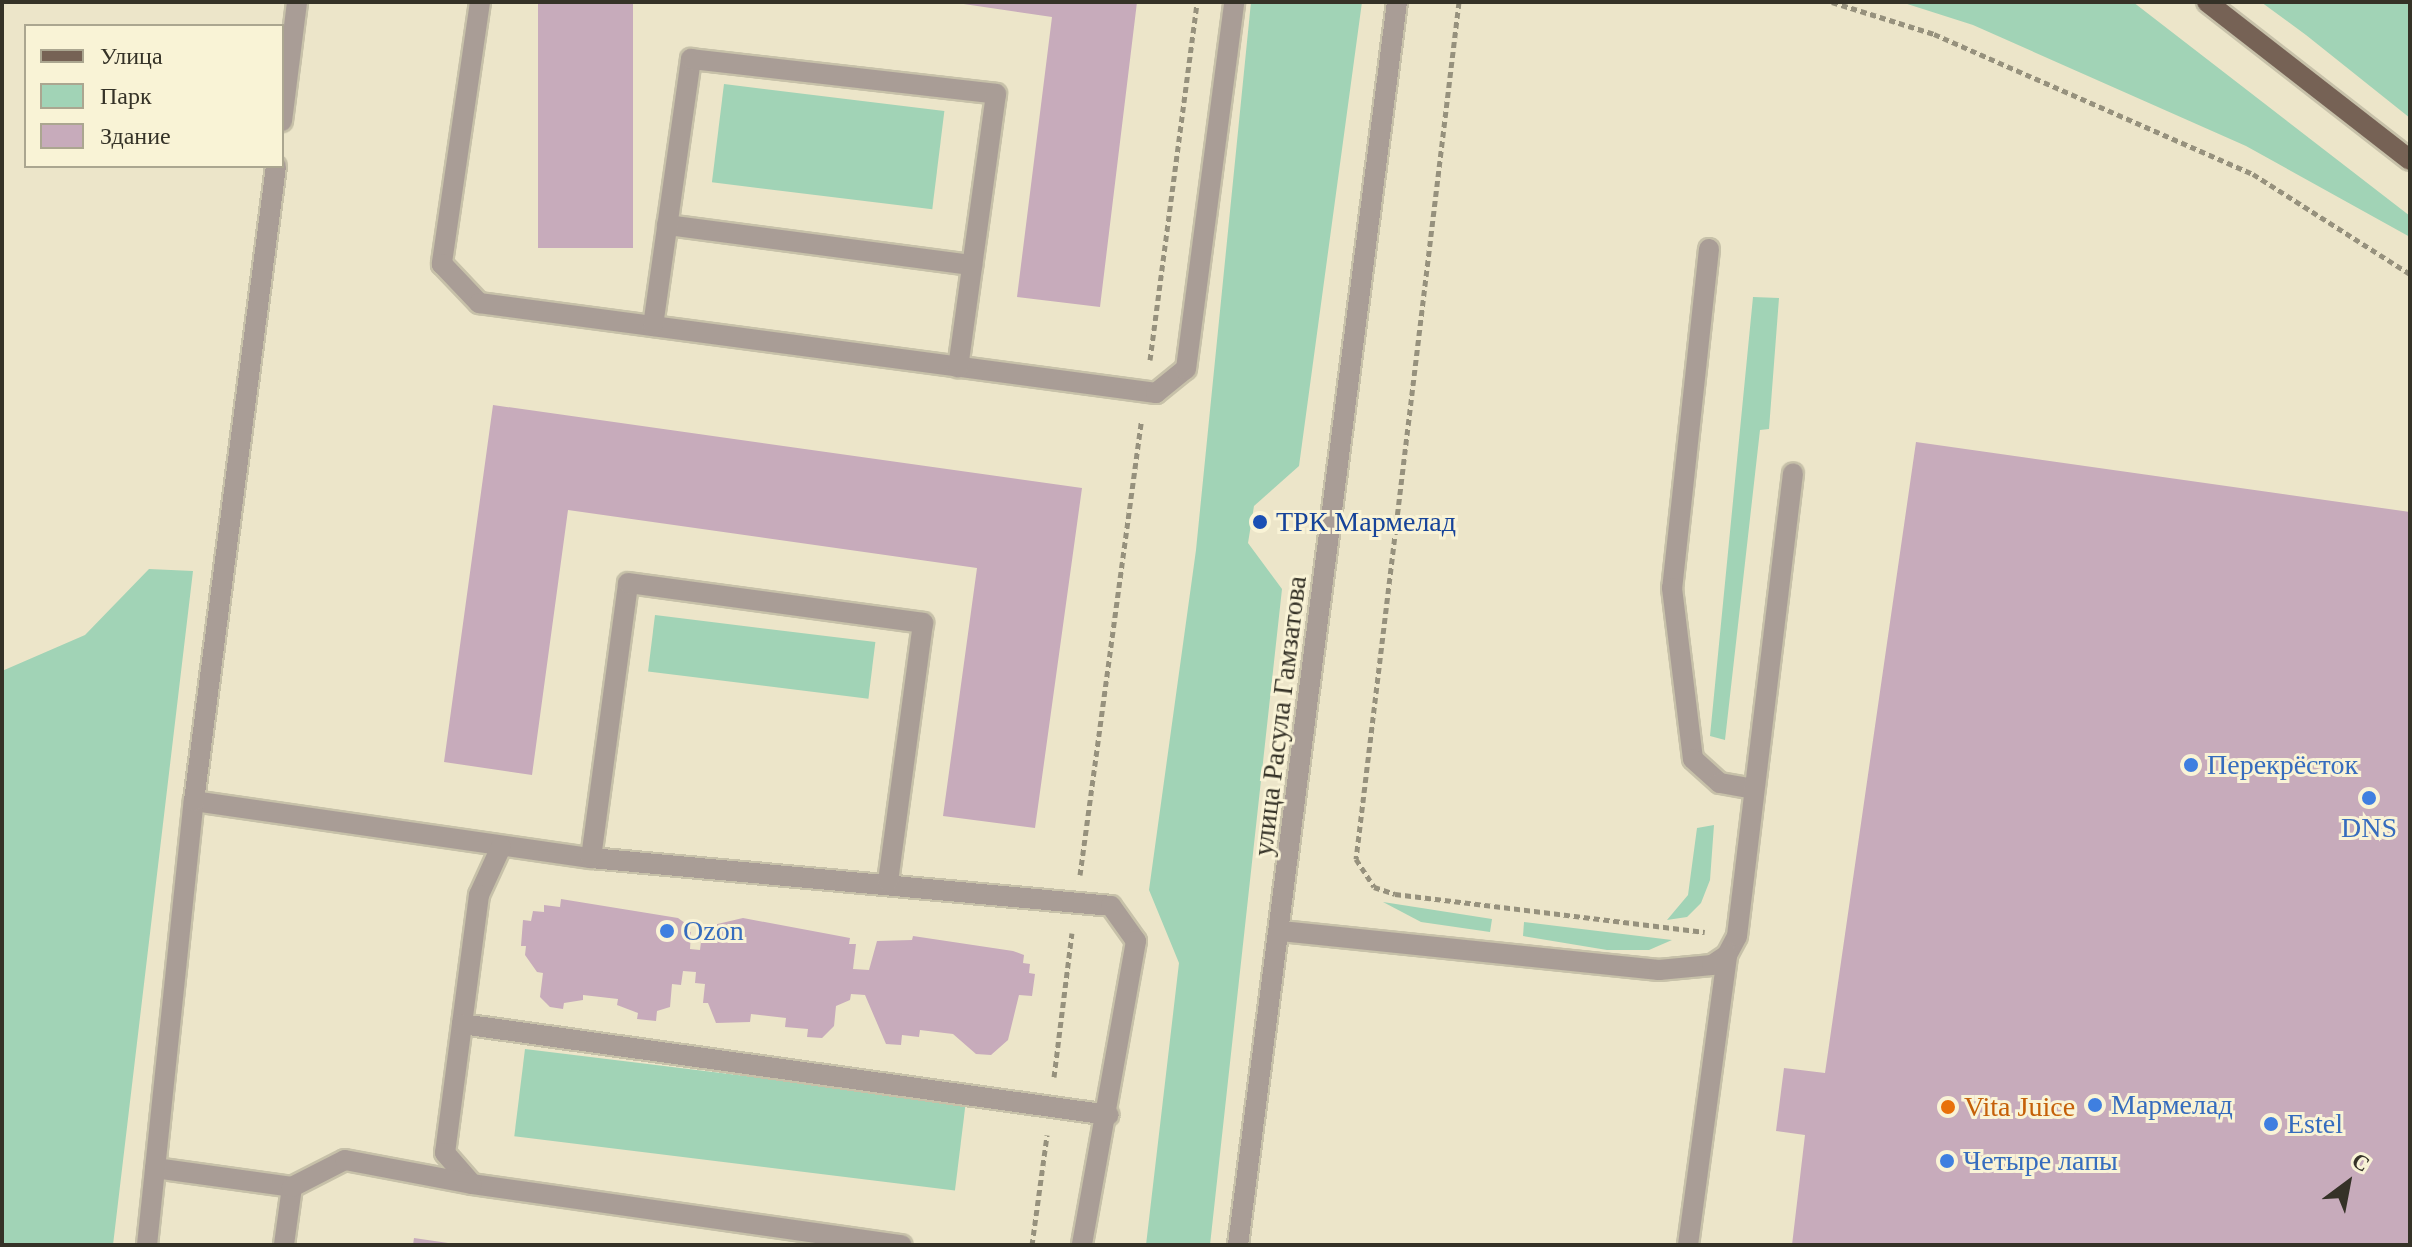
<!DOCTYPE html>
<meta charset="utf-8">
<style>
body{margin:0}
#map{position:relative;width:2412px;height:1247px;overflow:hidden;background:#ece5c9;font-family:Georgia,serif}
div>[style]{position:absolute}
.green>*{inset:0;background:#a1d3b6;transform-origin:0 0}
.building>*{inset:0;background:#c7abbb;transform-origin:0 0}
.path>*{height:5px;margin-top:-2.5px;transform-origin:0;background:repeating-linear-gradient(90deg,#96917d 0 6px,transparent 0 10px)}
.roads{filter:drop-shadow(2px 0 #c7c1a9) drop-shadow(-2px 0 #c7c1a9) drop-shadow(0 2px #c7c1a9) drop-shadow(0 -2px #c7c1a9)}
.minor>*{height:20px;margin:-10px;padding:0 10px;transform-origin:10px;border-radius:10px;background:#a99d96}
.major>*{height:20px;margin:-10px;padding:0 10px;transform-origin:10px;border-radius:10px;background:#766255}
.dots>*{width:22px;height:22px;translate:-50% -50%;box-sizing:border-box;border:4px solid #f9f3d6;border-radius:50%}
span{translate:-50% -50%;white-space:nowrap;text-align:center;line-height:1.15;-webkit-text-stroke:6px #f9f3d6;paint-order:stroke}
.transit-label{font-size:28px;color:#164399}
.left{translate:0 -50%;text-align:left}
.street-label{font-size:28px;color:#353227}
.shop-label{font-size:28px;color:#366cbe}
.food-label{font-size:28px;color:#c56008}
.frame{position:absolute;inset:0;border:4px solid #353227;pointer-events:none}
.legend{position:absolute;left:24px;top:24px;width:260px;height:144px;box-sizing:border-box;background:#f9f3d6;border:2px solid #aba690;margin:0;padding:10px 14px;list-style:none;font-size:24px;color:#353227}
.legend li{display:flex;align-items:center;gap:16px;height:40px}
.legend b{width:40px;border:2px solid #aba690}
.north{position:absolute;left:2308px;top:1143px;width:80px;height:80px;-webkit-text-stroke:6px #f9f3d6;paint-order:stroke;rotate:32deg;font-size:22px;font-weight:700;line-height:32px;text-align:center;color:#353227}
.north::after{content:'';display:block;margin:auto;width:28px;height:36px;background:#353227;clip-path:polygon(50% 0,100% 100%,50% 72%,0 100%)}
</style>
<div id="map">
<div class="green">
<div style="clip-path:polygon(1251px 2px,1362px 2px,1299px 466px,1254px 506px,1248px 543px,1282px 589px,1210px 1245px,1146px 1245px,1179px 963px,1149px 890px,1196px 550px)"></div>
<div style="clip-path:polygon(1901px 2px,2133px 2px,2410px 216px,2410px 237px,2246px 146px,1973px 25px)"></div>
<div style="clip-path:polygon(2261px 2px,2410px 2px,2410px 118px,2306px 35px)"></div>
<div style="left:724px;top:84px;width:222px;height:99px;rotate:7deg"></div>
<div style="clip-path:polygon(1753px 297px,1779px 298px,1769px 429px,1760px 430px,1725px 740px,1710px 736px)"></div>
<div style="clip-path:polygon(149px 569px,193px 571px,113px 1245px,2px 1245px,2px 671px,85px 635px)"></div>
<div style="left:655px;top:615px;width:222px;height:57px;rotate:7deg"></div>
<div style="clip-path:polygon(1714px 825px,1710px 880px,1701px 903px,1687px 917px,1667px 920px,1688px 895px,1697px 828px)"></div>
<div style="clip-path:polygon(1383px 902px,1492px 919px,1490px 932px,1421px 922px)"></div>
<div style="clip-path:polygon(1524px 922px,1672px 940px,1649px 950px,1607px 950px,1523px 936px)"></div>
<div style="left:525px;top:1049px;width:444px;height:88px;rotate:7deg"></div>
</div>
<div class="building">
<div style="left:538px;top:2px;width:95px;height:246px"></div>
<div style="clip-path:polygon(950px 2px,1137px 2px,1100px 307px,1017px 297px,1052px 17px)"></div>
<div style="clip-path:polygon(493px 405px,1082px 488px,1035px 828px,943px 816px,977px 568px,568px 510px,532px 775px,444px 762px)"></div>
<div style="clip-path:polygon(1916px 442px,2410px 512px,2410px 1245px,1792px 1245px,1805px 1135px,1776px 1131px,1784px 1068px,1825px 1073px)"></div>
<div style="clip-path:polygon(561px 899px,678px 918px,685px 923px,684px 931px,691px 932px,690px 949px,700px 950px,702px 933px,708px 933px,709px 926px,743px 918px,850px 938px,849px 944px,856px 944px,853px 969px,869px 970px,877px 941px,912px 940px,913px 936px,1013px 951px,1024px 955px,1023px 963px,1030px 964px,1029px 973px,1035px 974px,1032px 996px,1019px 995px,1008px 1040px,991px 1055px,976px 1054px,953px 1034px,920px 1030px,919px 1037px,902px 1035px,901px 1045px,886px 1044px,865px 995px,851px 994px,850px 1000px,836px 1006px,834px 1026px,822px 1038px,807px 1037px,808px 1029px,785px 1027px,786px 1018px,751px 1014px,750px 1022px,716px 1023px,708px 1003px,703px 1003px,705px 984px,695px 983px,696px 972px,683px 971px,681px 985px,672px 984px,670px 1007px,657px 1011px,656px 1021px,637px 1019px,638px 1013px,617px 1005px,618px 999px,583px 995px,583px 1000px,564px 1003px,563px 1009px,550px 1007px,540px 997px,543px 973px,537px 972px,525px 955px,526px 946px,521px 946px,523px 920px,531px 921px,533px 911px,544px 912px,544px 905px,560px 907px)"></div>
<div style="clip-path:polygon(414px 1238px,448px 1243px,448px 1245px,413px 1245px)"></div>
</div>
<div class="path">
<div style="left:1459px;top:2px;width:863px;rotate:96.85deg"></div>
<div style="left:1356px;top:859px;width:33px;rotate:57deg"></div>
<div style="left:1374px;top:887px;width:22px;rotate:18deg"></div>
<div style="left:1395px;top:894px;width:312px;rotate:7deg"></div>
<div style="left:1832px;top:2px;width:107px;rotate:17.4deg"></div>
<div style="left:1934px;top:34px;width:348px;rotate:23.7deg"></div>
<div style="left:2253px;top:174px;width:186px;rotate:32.5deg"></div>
<div style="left:1150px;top:360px;width:361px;rotate:-82.5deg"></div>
<div style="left:1080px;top:875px;width:458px;rotate:-82.3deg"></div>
<div style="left:1054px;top:1077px;width:145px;rotate:-82.9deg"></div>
<div style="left:1032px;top:1245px;width:111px;rotate:-82.2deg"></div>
</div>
<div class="roads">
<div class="minor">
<div style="left:480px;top:2px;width:265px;rotate:98.3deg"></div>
<div style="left:442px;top:264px;width:54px;rotate:46.5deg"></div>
<div style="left:479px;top:303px;width:683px;rotate:7.57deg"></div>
<div style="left:1156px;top:393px;width:38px;rotate:-39deg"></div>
<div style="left:1186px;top:369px;width:370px;rotate:-82.5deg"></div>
<div style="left:282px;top:121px;width:120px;rotate:-82.8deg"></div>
<div style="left:667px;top:225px;width:308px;rotate:7.5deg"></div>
<div style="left:1709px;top:249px;width:341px;rotate:96.2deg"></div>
<div style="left:1672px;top:588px;width:172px;rotate:83deg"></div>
<div style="left:1693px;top:759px;width:36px;rotate:42deg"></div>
<div style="left:1720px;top:783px;width:34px;rotate:10deg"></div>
<div style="left:653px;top:326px;width:270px;rotate:-81.9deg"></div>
<div style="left:691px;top:59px;width:307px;rotate:6.5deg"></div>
<div style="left:996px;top:94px;width:276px;rotate:97.9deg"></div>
<div style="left:194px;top:801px;width:401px;rotate:8.2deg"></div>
<div style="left:591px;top:858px;width:522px;rotate:5.27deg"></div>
<div style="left:1111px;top:906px;width:43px;rotate:54.5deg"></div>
<div style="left:1136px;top:941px;width:309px;rotate:100.1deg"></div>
<div style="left:501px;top:847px;width:53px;rotate:114.6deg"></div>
<div style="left:479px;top:895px;width:260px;rotate:97.5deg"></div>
<div style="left:445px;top:1153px;width:41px;rotate:48.9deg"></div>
<div style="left:472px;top:1184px;width:434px;rotate:8.1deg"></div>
<div style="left:591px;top:858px;width:277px;rotate:-82.3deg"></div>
<div style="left:628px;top:583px;width:298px;rotate:7.7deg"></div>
<div style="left:923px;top:623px;width:261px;rotate:97.7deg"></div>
<div style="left:1281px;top:931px;width:380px;rotate:5.9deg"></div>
<div style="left:1659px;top:970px;width:53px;rotate:-5.4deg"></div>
<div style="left:1712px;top:965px;width:18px;rotate:-34deg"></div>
<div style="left:1727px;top:955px;width:21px;rotate:-62deg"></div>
<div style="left:1737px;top:936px;width:466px;rotate:-83.1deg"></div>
<div style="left:462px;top:1024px;width:653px;rotate:8.01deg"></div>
<div style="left:155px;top:1168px;width:138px;rotate:7.9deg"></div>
<div style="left:292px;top:1187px;width:59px;rotate:97.9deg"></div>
<div style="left:292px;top:1187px;width:59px;rotate:-27deg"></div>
<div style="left:345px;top:1160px;width:129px;rotate:10.7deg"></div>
<div style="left:147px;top:1245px;width:446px;rotate:-84deg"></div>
<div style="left:194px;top:801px;width:640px;rotate:-82.64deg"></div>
<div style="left:1238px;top:1245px;width:1253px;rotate:-82.71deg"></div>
<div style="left:1688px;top:1245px;width:293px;rotate:-82.3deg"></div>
</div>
<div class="major">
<div style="left:2207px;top:2px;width:257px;rotate:37.9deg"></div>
</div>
</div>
<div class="dots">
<div style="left:1260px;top:522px;background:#1a4fb4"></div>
<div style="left:2191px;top:765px;background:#3f7fe0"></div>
<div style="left:2369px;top:798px;background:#3f7fe0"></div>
<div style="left:667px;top:931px;background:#3f7fe0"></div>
<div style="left:2095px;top:1105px;background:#3f7fe0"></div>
<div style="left:1948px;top:1107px;background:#e8710a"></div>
<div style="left:2271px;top:1124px;background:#3f7fe0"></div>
<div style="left:1947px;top:1161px;background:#3f7fe0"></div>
</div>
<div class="transit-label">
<span class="left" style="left:1276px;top:522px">ТРК Мармелад</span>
</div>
<div class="street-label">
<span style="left:1280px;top:716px;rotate:-83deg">улица Расула Гамзатова</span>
</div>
<div class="shop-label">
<span class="left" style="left:2207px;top:765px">Перекрёсток</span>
<span style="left:2369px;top:828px">DNS</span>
<span class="left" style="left:683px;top:931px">Ozon</span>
<span class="left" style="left:2111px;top:1105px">Мармелад</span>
<span class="left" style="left:2287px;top:1124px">Estel</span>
<span class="left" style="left:1963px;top:1161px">Четыре лапы</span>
</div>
<div class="food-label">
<span class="left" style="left:1964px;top:1107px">Vita Juice</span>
</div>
<div class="frame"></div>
<ul class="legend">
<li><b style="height:10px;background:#766255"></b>Улица</li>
<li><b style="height:22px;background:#a1d3b6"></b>Парк</li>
<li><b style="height:22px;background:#c7abbb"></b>Здание</li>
</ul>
<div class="north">С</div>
</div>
